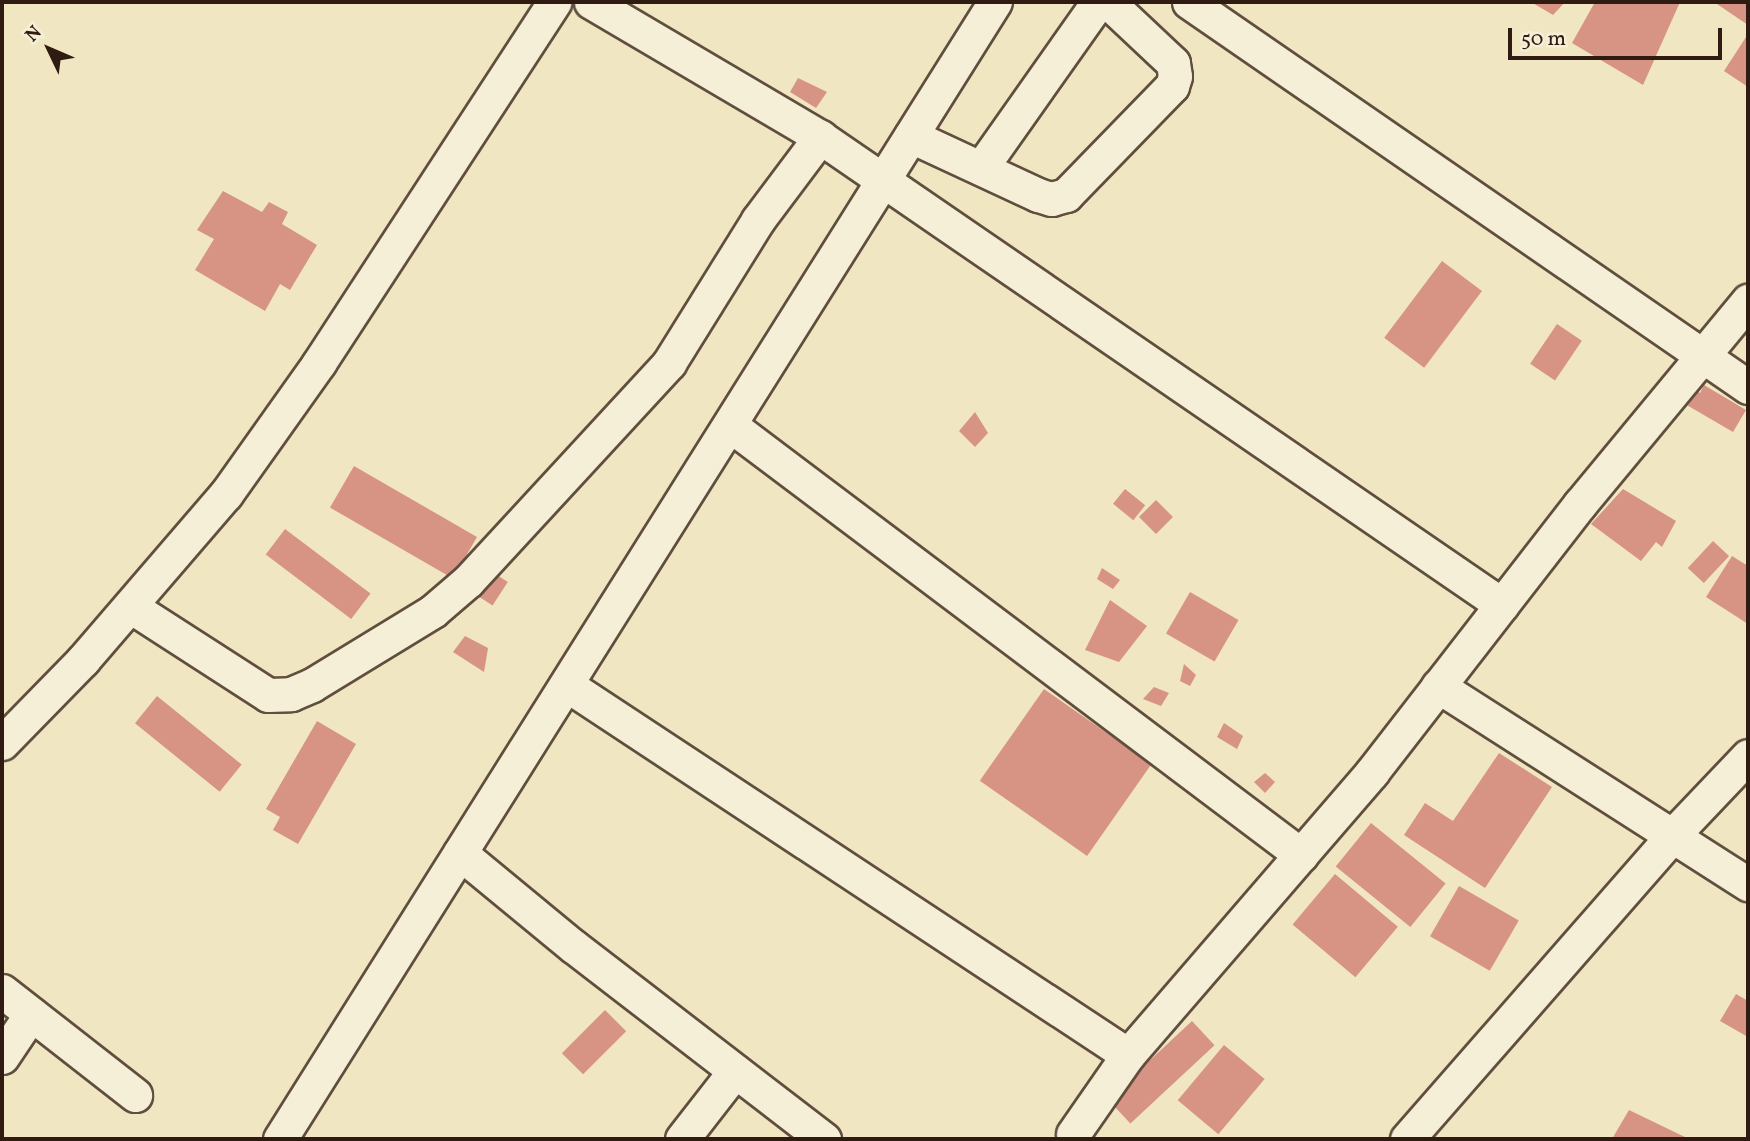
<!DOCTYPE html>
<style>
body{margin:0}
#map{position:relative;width:1750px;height:1141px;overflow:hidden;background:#f0e6c2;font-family:Vollkorn,serif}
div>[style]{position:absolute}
.building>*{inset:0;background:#d79384;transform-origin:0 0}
.roads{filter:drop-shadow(2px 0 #604e3e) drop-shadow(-2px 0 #604e3e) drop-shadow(0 2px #604e3e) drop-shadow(0 -2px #604e3e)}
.minor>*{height:33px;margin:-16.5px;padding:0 16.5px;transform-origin:16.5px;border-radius:16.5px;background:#f5efd7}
span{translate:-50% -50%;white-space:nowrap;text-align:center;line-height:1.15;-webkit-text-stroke:7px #f5efd7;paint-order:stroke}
.frame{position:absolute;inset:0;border:4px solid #301b12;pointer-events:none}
.north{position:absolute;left:14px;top:14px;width:70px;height:70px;-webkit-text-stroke:5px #f5efd7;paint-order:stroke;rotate:314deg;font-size:19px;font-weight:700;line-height:28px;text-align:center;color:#301b12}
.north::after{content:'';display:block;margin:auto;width:24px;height:32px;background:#301b12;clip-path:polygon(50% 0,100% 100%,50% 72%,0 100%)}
.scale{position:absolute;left:1508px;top:28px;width:214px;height:32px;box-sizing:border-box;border:4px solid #301b12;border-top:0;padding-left:9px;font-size:21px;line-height:24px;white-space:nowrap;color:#301b12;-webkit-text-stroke:5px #f5efd7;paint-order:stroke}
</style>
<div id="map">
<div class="building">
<div style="clip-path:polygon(1531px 2px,1565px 2px,1553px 15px)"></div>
<div style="clip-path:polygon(1595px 2px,1680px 2px,1643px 85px,1572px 43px)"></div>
<div style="clip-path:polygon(1714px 2px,1748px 2px,1748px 25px)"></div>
<div style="clip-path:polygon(1746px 37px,1748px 38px,1748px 87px,1724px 71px)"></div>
<div style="clip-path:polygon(798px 78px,827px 92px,816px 108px,790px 92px)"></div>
<div style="clip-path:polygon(223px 191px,262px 212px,269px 202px,288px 212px,282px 224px,317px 245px,290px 290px,280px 284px,265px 311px,195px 270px,214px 239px,197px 230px)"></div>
<div style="left:1442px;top:261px;width:50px;height:96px;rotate:37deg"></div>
<div style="left:1557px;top:324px;width:30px;height:48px;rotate:34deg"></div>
<div style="clip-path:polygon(1704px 385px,1746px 410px,1733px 432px,1685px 404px,1694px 389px,1700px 393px)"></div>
<div style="clip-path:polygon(975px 412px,988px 433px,975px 447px,959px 431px)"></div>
<div style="left:354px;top:466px;width:142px;height:48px;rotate:30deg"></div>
<div style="left:1125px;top:489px;width:26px;height:19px;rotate:39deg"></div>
<div style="clip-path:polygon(1623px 489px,1676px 521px,1662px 547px,1656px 542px,1641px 561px,1591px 524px)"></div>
<div style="left:1156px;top:500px;width:24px;height:24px;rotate:45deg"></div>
<div style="left:285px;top:529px;width:107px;height:32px;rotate:37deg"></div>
<div style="left:1713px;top:541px;width:22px;height:37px;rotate:43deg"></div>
<div style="clip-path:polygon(1732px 556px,1748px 566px,1748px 624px,1706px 597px)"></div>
<div style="clip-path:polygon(1102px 568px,1120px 580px,1113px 589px,1097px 579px)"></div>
<div style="left:491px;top:571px;width:20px;height:28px;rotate:33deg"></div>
<div style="left:1190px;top:592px;width:56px;height:48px;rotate:30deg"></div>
<div style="clip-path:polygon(1110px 600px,1147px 626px,1119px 662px,1085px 650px)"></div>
<div style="clip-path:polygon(465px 636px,488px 648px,484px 672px,453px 652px)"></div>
<div style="clip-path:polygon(1184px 664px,1196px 675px,1190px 686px,1180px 681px)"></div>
<div style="clip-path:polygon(1154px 687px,1169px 693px,1161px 706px,1143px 699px)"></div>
<div style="left:1044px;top:689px;width:131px;height:112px;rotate:35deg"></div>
<div style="left:157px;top:696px;width:109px;height:35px;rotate:39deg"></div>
<div style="clip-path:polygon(317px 721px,356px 744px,298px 844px,273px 830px,280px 817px,266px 809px)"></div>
<div style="clip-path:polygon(1224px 723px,1243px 736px,1237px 749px,1217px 737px)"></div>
<div style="clip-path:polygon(1499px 753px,1552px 787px,1485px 888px,1404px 835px,1425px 803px,1453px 821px)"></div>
<div style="clip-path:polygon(1265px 773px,1275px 782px,1265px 793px,1254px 782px)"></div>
<div style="left:1371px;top:823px;width:96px;height:56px;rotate:39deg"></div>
<div style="left:1335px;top:874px;width:82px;height:66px;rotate:40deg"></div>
<div style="left:1459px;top:886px;width:69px;height:58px;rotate:30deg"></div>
<div style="clip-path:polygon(1736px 994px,1748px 1001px,1748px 1037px,1720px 1021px)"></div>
<div style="left:605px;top:1010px;width:30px;height:61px;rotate:45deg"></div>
<div style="left:1192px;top:1021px;width:33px;height:115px;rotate:47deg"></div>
<div style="left:1224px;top:1045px;width:53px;height:72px;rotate:40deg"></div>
<div style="clip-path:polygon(1629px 1110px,1689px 1139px,1612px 1139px)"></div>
</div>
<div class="roads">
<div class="minor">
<div style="left:591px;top:2px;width:266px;rotate:30.5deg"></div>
<div style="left:820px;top:137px;width:827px;rotate:34.46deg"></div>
<div style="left:1189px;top:2px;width:679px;rotate:34.56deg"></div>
<div style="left:911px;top:136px;width:140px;rotate:24.9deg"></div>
<div style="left:1038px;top:195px;width:14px;rotate:17deg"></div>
<div style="left:1051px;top:199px;width:16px;rotate:-15deg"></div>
<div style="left:1066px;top:195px;width:152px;rotate:-45.8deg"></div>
<div style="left:1172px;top:86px;width:10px;rotate:-73deg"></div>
<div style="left:1175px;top:76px;width:13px;rotate:-99deg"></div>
<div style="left:1173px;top:63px;width:89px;rotate:-136.8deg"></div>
<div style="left:981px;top:168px;width:203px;rotate:-54.8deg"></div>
<div style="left:730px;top:425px;width:715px;rotate:36.98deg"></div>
<div style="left:130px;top:606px;width:164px;rotate:32.8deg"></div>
<div style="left:268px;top:695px;width:23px;rotate:-2deg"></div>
<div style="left:291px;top:694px;width:23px;rotate:-23deg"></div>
<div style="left:312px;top:685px;width:142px;rotate:-31.4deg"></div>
<div style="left:433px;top:611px;width:46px;rotate:-40.6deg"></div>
<div style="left:468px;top:581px;width:297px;rotate:-47.3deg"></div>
<div style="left:669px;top:363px;width:168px;rotate:-58.1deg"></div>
<div style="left:758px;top:220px;width:104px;rotate:-53.2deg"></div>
<div style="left:567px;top:685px;width:672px;rotate:33.41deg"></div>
<div style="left:1438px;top:686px;width:368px;rotate:32.6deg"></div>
<div style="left:2px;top:743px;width:116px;rotate:-45.7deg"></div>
<div style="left:83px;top:660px;width:219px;rotate:-49.3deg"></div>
<div style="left:226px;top:494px;width:161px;rotate:-54.6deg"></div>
<div style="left:319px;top:363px;width:431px;rotate:-56.9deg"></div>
<div style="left:460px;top:853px;width:146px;rotate:39.5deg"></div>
<div style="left:573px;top:946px;width:317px;rotate:37.6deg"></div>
<div style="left:2px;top:991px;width:169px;rotate:38deg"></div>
<div style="left:2px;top:1057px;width:52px;rotate:-56deg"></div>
<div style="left:1073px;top:1134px;width:96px;rotate:-55.2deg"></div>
<div style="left:1128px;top:1055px;width:374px;rotate:-49.2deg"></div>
<div style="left:1372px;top:772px;width:339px;rotate:-52.2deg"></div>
<div style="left:1580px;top:504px;width:264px;rotate:-50.4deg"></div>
<div style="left:280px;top:1139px;width:1343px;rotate:-57.84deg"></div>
<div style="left:682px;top:1139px;width:86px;rotate:-52.1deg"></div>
<div style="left:1407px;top:1139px;width:403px;rotate:-48.8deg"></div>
<div style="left:1672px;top:836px;width:110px;rotate:-46.5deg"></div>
</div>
</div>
<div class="frame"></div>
<div class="north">N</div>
<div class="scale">50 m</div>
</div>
